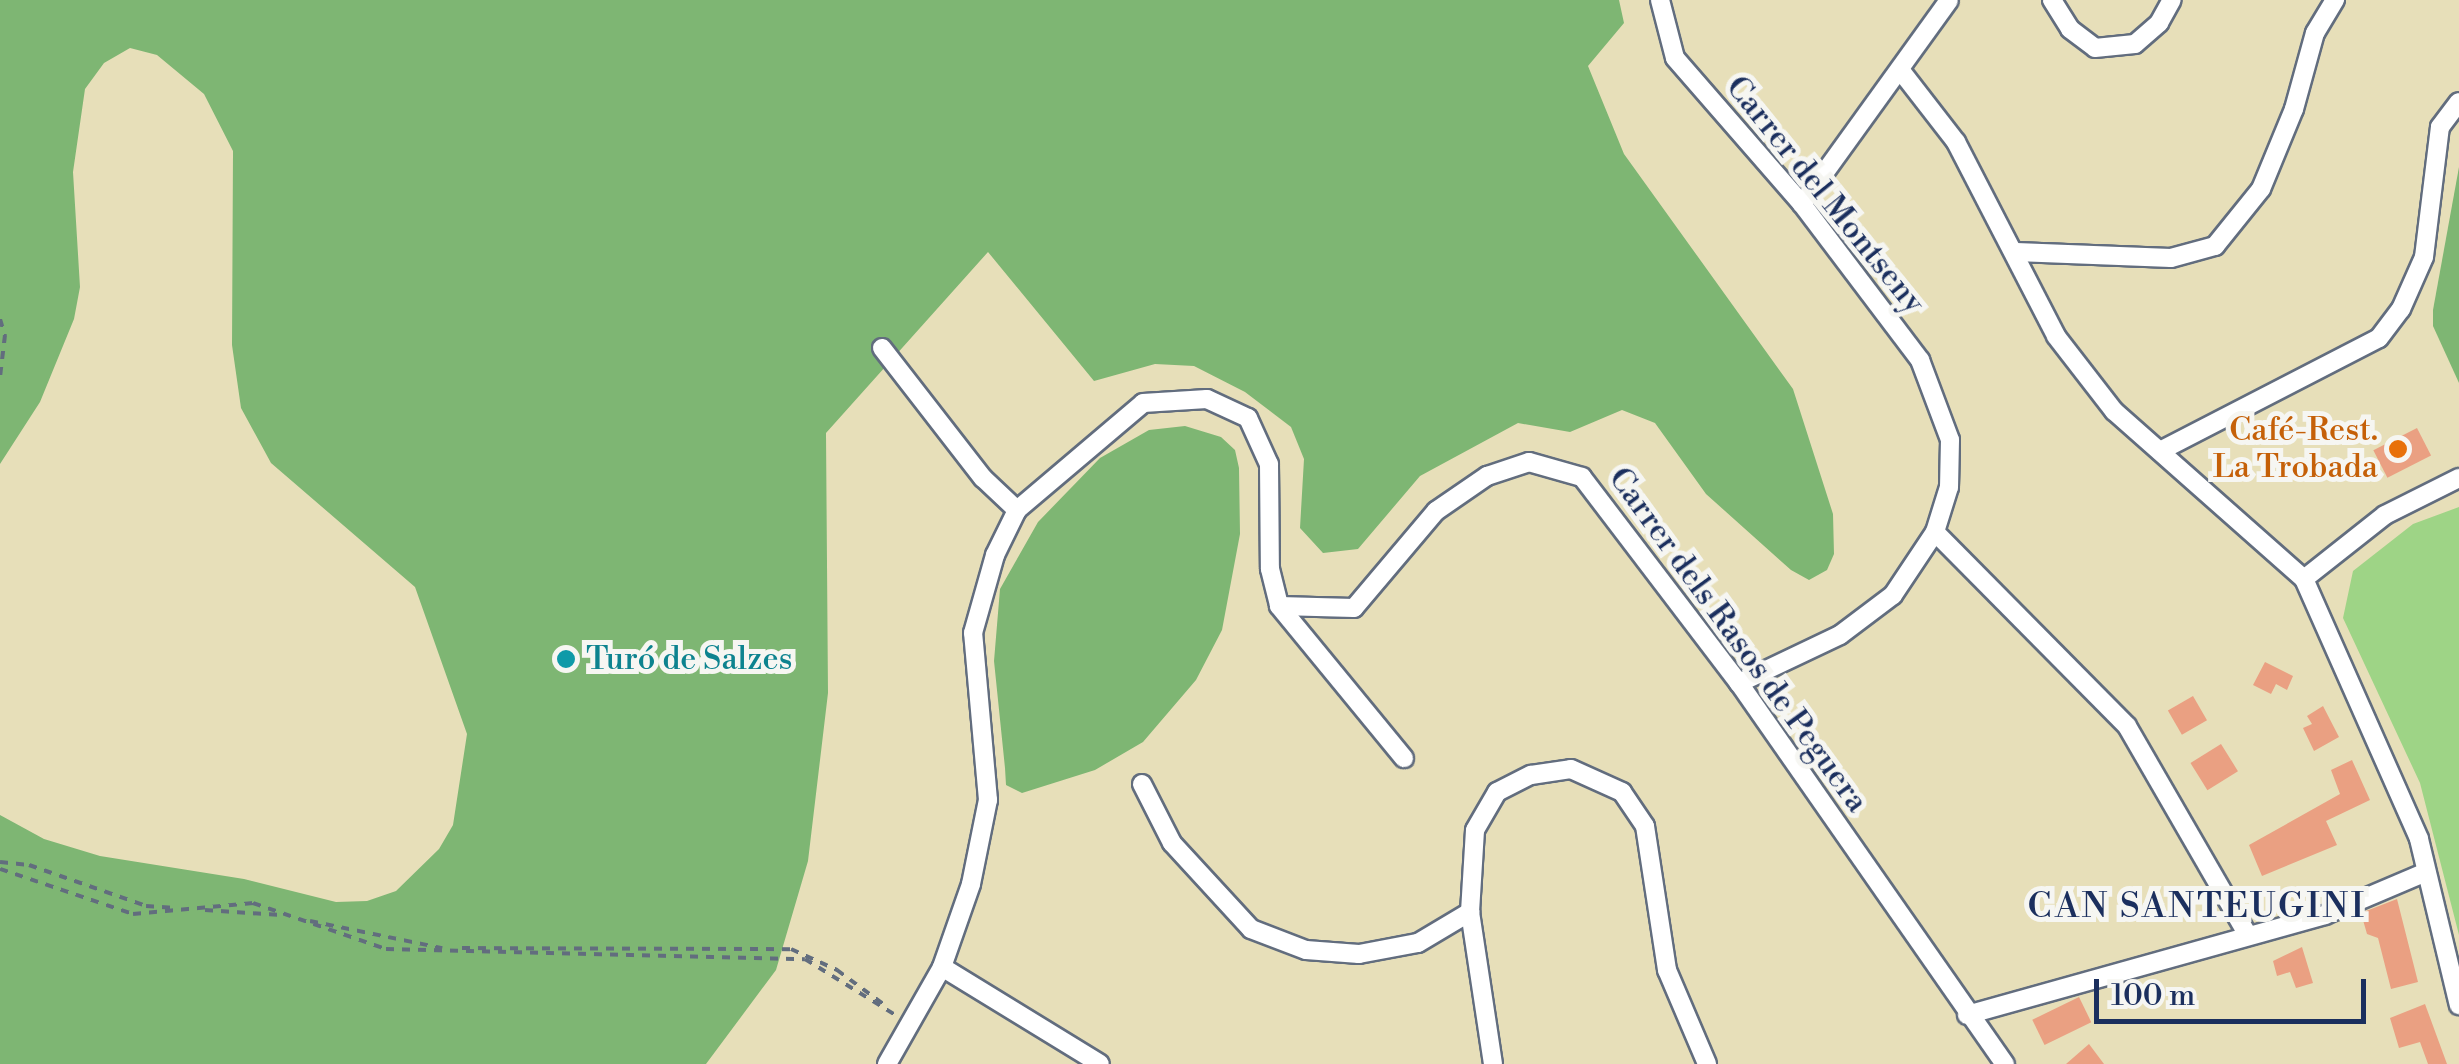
<!DOCTYPE html>
<meta charset="utf-8">
<style>
body{margin:0}
#map{position:relative;width:2459px;height:1064px;overflow:hidden;background:#e7dfb9;font-family:"Libre Bodoni",serif}
div>[style]{position:absolute}
.green>*{inset:0;background:#9ed486}
.forest>*{inset:0;background:#7eb673}
.building>*{inset:0;background:#eaa082;transform-origin:0 0}
.path>*{height:4px;margin-top:-2px;transform-origin:0;background:repeating-linear-gradient(90deg,#626d7e 0 8px,transparent 0 16px)}
.roads{filter:drop-shadow(2px 0 #626d7e) drop-shadow(-2px 0 #626d7e) drop-shadow(0 2px #626d7e) drop-shadow(0 -2px #626d7e)}
.street>*{height:18px;margin:-9px;padding:0 9px;transform-origin:9px;border-radius:9px;background:#fff}
.dots>*{width:28px;height:28px;translate:-50% -50%;box-sizing:border-box;border:5px solid #f6f6f2;border-radius:50%}
span{translate:-50% -50%;white-space:nowrap;text-align:center;line-height:1.15;-webkit-text-stroke:10px #f6f6f2;paint-order:stroke}
.street-label{font-size:32px;color:#1b2f5e}
.food-label{font-size:32px;color:#c56008}
.right{translate:-100% -50%;text-align:right}
.culture-label{font-size:32px;color:#0d838f}
.left{translate:0 -50%;text-align:left}
.neighbourhood-label{font-size:35px;color:#1b2f5e;letter-spacing:2.5px}
.scale{position:absolute;left:2094px;top:979px;width:272px;height:45px;box-sizing:border-box;border:5px solid #1b2f5e;border-top:0;padding-left:12px;font-size:30px;line-height:35px;white-space:nowrap;color:#1b2f5e;-webkit-text-stroke:8px #f6f6f2;paint-order:stroke}
</style>
<div id="map">
<div class="green">
<div style="clip-path:polygon(2459px 507px,2459px 935px,2420px 783px,2343px 618px,2353px 571px,2413px 524px)"></div>
</div>
<div class="forest">
<div style="clip-path:polygon(0 0,1619px 0,1624px 23px,1588px 66px,1624px 154px,1793px 389px,1833px 514px,1834px 554px,1827px 570px,1809px 580px,1791px 570px,1706px 494px,1655px 423px,1622px 410px,1570px 432px,1518px 423px,1420px 476px,1358px 549px,1323px 553px,1300px 528px,1304px 459px,1291px 427px,1245px 392px,1194px 366px,1155px 364px,1094px 381px,988px 252px,826px 433px,828px 693px,808px 861px,776px 970px,706px 1064px,0 1064px,0 815px,44px 839px,100px 856px,244px 879px,336px 902px,367px 901px,396px 891px,439px 849px,453px 825px,467px 734px,415px 587px,271px 463px,241px 408px,232px 345px,233px 151px,204px 94px,157px 55px,130px 48px,104px 63px,85px 89px,73px 172px,80px 287px,74px 319px,40px 402px,0 464px)"></div>
<div style="clip-path:polygon(2459px 167px,2459px 383px,2433px 326px,2433px 310px)"></div>
<div style="clip-path:polygon(1185px 426px,1221px 437px,1235px 450px,1239px 468px,1240px 534px,1222px 630px,1196px 680px,1143px 742px,1095px 770px,1022px 793px,1006px 785px,1005px 768px,994px 661px,1000px 589px,1038px 522px,1100px 458px,1149px 430px)"></div>
</div>
<div class="building">
<div style="left:2417px;top:428px;width:31px;height:49px;rotate:63deg"></div>
<div style="clip-path:polygon(2265px 662px,2293px 676px,2287px 690px,2276px 684px,2271px 694px,2253px 685px)"></div>
<div style="left:2193px;top:696px;width:28px;height:29px;rotate:60deg"></div>
<div style="clip-path:polygon(2323px 706px,2339px 737px,2314px 751px,2303px 728px,2312px 724px,2307px 716px)"></div>
<div style="left:2221px;top:744px;width:32px;height:36px;rotate:58deg"></div>
<div style="clip-path:polygon(2352px 760px,2370px 800px,2326px 821px,2337px 845px,2262px 876px,2249px 845px,2340px 794px,2331px 770px)"></div>
<div style="clip-path:polygon(2397px 899px,2418px 982px,2391px 989px,2378px 938px,2367px 934px,2361px 913px)"></div>
<div style="clip-path:polygon(2302px 947px,2313px 983px,2296px 988px,2290px 972px,2277px 976px,2273px 961px)"></div>
<div style="left:2079px;top:997px;width:28px;height:52px;rotate:64deg"></div>
<div style="clip-path:polygon(2425px 1004px,2447px 1064px,2428px 1064px,2420px 1042px,2399px 1048px,2390px 1018px)"></div>
<div style="clip-path:polygon(2089px 1044px,2104px 1064px,2066px 1064px)"></div>
</div>
<div class="path">
<div style="left:0;top:319px;width:17px;rotate:73deg"></div>
<div style="left:5px;top:335px;width:42px;rotate:96.8deg"></div>
<div style="left:0;top:862px;width:29px;rotate:6deg"></div>
<div style="left:29px;top:865px;width:124px;rotate:19.3deg"></div>
<div style="left:146px;top:906px;width:30px;rotate:4deg"></div>
<div style="left:0;top:869px;width:140px;rotate:18.7deg"></div>
<div style="left:133px;top:914px;width:121px;rotate:-5.2deg"></div>
<div style="left:253px;top:903px;width:141px;rotate:19.1deg"></div>
<div style="left:386px;top:949px;width:419px;rotate:1.4deg"></div>
<div style="left:805px;top:959px;width:108px;rotate:31.8deg"></div>
<div style="left:205px;top:910px;width:76px;rotate:3.8deg"></div>
<div style="left:310px;top:921px;width:135px;rotate:11.6deg"></div>
<div style="left:462px;top:948px;width:329px;rotate:0.2deg"></div>
<div style="left:791px;top:949px;width:51px;rotate:24.5deg"></div>
<div style="left:837px;top:970px;width:61px;rotate:36.3deg"></div>
</div>
<div class="roads">
<div class="street">
<div style="left:1660px;top:0;width:60px;rotate:75.5deg"></div>
<div style="left:1675px;top:58px;width:194px;rotate:49deg"></div>
<div style="left:1802px;top:204px;width:196px;rotate:52.9deg"></div>
<div style="left:1920px;top:360px;width:85px;rotate:69.4deg"></div>
<div style="left:1950px;top:440px;width:47px;rotate:91.2deg"></div>
<div style="left:1949px;top:487px;width:47px;rotate:107.3deg"></div>
<div style="left:1935px;top:532px;width:76px;rotate:123.7deg"></div>
<div style="left:1893px;top:595px;width:66px;rotate:143deg"></div>
<div style="left:1840px;top:635px;width:112px;rotate:154.6deg"></div>
<div style="left:2052px;top:0;width:34px;rotate:58deg"></div>
<div style="left:2070px;top:29px;width:31px;rotate:37deg"></div>
<div style="left:2095px;top:48px;width:40px;rotate:-5.7deg"></div>
<div style="left:2135px;top:44px;width:32px;rotate:-41deg"></div>
<div style="left:2159px;top:23px;width:26px;rotate:-61deg"></div>
<div style="left:1901px;top:71px;width:90px;rotate:52.2deg"></div>
<div style="left:1956px;top:142px;width:218px;rotate:62.7deg"></div>
<div style="left:2056px;top:336px;width:95px;rotate:52.3deg"></div>
<div style="left:2114px;top:411px;width:254px;rotate:41.5deg"></div>
<div style="left:2304px;top:579px;width:284px;rotate:66.1deg"></div>
<div style="left:2419px;top:839px;width:171px;rotate:76.5deg"></div>
<div style="left:1802px;top:204px;width:251px;rotate:-54.2deg"></div>
<div style="left:2016px;top:252px;width:155px;rotate:2.2deg"></div>
<div style="left:2171px;top:258px;width:46px;rotate:-15.3deg"></div>
<div style="left:2215px;top:246px;width:73px;rotate:-51.1deg"></div>
<div style="left:2261px;top:189px;width:87px;rotate:-67.6deg"></div>
<div style="left:2294px;top:109px;width:79px;rotate:-74.6deg"></div>
<div style="left:2315px;top:33px;width:39px;rotate:-59deg"></div>
<div style="left:882px;top:348px;width:165px;rotate:52.2deg"></div>
<div style="left:983px;top:478px;width:47px;rotate:43.3deg"></div>
<div style="left:2160px;top:451px;width:246px;rotate:-27.3deg"></div>
<div style="left:2379px;top:338px;width:36px;rotate:-53deg"></div>
<div style="left:2401px;top:309px;width:57px;rotate:-66.1deg"></div>
<div style="left:2424px;top:257px;width:131px;rotate:-83deg"></div>
<div style="left:2440px;top:127px;width:31px;rotate:-53deg"></div>
<div style="left:1935px;top:532px;width:273px;rotate:45.3deg"></div>
<div style="left:2127px;top:726px;width:242px;rotate:60deg"></div>
<div style="left:2304px;top:579px;width:103px;rotate:-38.3deg"></div>
<div style="left:2385px;top:515px;width:83px;rotate:-26.6deg"></div>
<div style="left:1279px;top:606px;width:197px;rotate:50.6deg"></div>
<div style="left:1142px;top:784px;width:66px;rotate:63deg"></div>
<div style="left:1172px;top:843px;width:117px;rotate:47.4deg"></div>
<div style="left:1251px;top:929px;width:59px;rotate:20.9deg"></div>
<div style="left:1306px;top:950px;width:53px;rotate:4.3deg"></div>
<div style="left:1359px;top:954px;width:60px;rotate:-10.6deg"></div>
<div style="left:1418px;top:943px;width:61px;rotate:-30.8deg"></div>
<div style="left:942px;top:967px;width:185px;rotate:31.5deg"></div>
<div style="left:1967px;top:1015px;width:372px;rotate:-15.6deg"></div>
<div style="left:2325px;top:915px;width:108px;rotate:-23deg"></div>
<div style="left:887px;top:1064px;width:112px;rotate:-60.4deg"></div>
<div style="left:942px;top:967px;width:88px;rotate:-70.7deg"></div>
<div style="left:971px;top:884px;width:86px;rotate:-78.6deg"></div>
<div style="left:988px;top:800px;width:168px;rotate:-95.1deg"></div>
<div style="left:973px;top:633px;width:81px;rotate:-74.2deg"></div>
<div style="left:995px;top:555px;width:50px;rotate:-63.9deg"></div>
<div style="left:1017px;top:510px;width:165px;rotate:-40.3deg"></div>
<div style="left:1143px;top:403px;width:64px;rotate:-3.6deg"></div>
<div style="left:1207px;top:399px;width:45px;rotate:24.9deg"></div>
<div style="left:1248px;top:418px;width:51px;rotate:65.5deg"></div>
<div style="left:1269px;top:464px;width:105px;rotate:89.5deg"></div>
<div style="left:1270px;top:569px;width:38px;rotate:76deg"></div>
<div style="left:1279px;top:606px;width:75px;rotate:1.5deg"></div>
<div style="left:1354px;top:608px;width:127px;rotate:-49.8deg"></div>
<div style="left:1436px;top:511px;width:62px;rotate:-34.5deg"></div>
<div style="left:1487px;top:476px;width:44px;rotate:-18.4deg"></div>
<div style="left:1529px;top:462px;width:55px;rotate:15.8deg"></div>
<div style="left:1582px;top:477px;width:259px;rotate:52.7deg"></div>
<div style="left:1739px;top:683px;width:465px;rotate:55.1deg"></div>
<div style="left:1493px;top:1064px;width:154px;rotate:-98.6deg"></div>
<div style="left:1470px;top:912px;width:82px;rotate:-86.5deg"></div>
<div style="left:1475px;top:830px;width:44px;rotate:-59.9deg"></div>
<div style="left:1497px;top:792px;width:38px;rotate:-27deg"></div>
<div style="left:1531px;top:775px;width:40px;rotate:-8.5deg"></div>
<div style="left:1571px;top:769px;width:56px;rotate:24.3deg"></div>
<div style="left:1622px;top:792px;width:41px;rotate:55.9deg"></div>
<div style="left:1645px;top:826px;width:146px;rotate:81.3deg"></div>
<div style="left:1667px;top:970px;width:102px;rotate:66.9deg"></div>
</div>
</div>
<div class="dots">
<div style="left:2398px;top:449px;background:#e8710a"></div>
<div style="left:566px;top:659px;background:#0f9aa8"></div>
</div>
<div class="street-label">
<span style="left:1825px;top:195px;rotate:51deg">Carrer del Montseny</span>
<span style="left:1738px;top:640px;rotate:54deg">Carrer dels Rasos de Peguera</span>
</div>
<div class="food-label">
<span class="right" style="left:2378px;top:449px">Café-Rest.<br>La Trobada</span>
</div>
<div class="culture-label">
<span class="left" style="left:586px;top:659px">Turó de Salzes</span>
</div>
<div class="neighbourhood-label">
<span style="left:2197px;top:907px">CAN SANTEUGINI</span>
</div>
<div class="scale">100 m</div>
</div>
